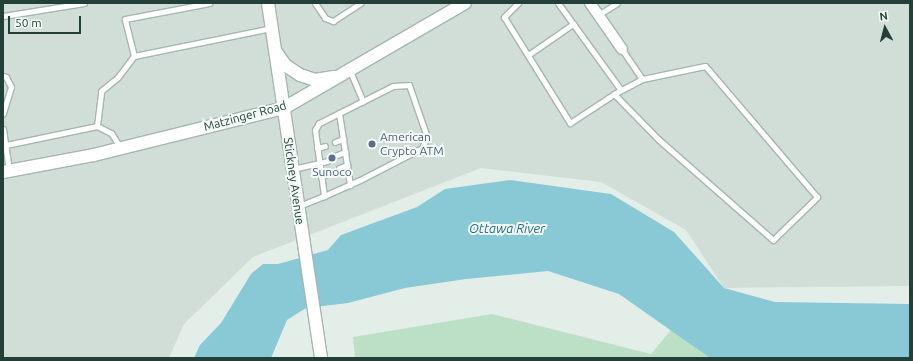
<!DOCTYPE html>
<style>
body{margin:0}
#map{position:relative;width:913px;height:361px;overflow:hidden;background:#e3eee9;font-family:Ubuntu,sans-serif}
div>[style]{position:absolute}
.built>*{inset:0;background:#d1ded8}
.green>*{inset:0;background:#bbe0c5}
.water>*{inset:0;background:#89c9d5}
.roads{filter:drop-shadow(1px 0 #a5b6b0) drop-shadow(-1px 0 #a5b6b0) drop-shadow(0 1px #a5b6b0) drop-shadow(0 -1px #a5b6b0)}
.service>*{height:5px;margin:-2.5px;padding:0 2.5px;transform-origin:2.5px;border-radius:2.5px;background:#fff}
.minor>*{height:10px;margin:-5px;padding:0 5px;transform-origin:5px;border-radius:5px;background:#fff}
.tertiary>*{height:12px;margin:-6px;padding:0 6px;transform-origin:6px;border-radius:6px;background:#fff}
.dots>*{width:11px;height:11px;translate:-50% -50%;box-sizing:border-box;border:2px solid #f4faf7;border-radius:50%}
span{translate:-50% -50%;white-space:nowrap;text-align:center;line-height:1.15;-webkit-text-stroke:4px #f4faf7;paint-order:stroke}
.street-label{font-size:12px;color:#224038}
.service-label{font-size:12px;color:#4e5e75}
.left{translate:0 -50%;text-align:left}
.water-label{font-size:13px;color:#186e7f;font-style:italic}
.frame{position:absolute;inset:0;border:4px solid #224038;pointer-events:none}
.north{position:absolute;left:865px;top:8px;width:40px;height:40px;-webkit-text-stroke:3px #f4faf7;paint-order:stroke;rotate:353deg;font-size:11px;font-weight:700;line-height:16px;text-align:center;color:#224038}
.north::after{content:'';display:block;margin:auto;width:14px;height:18px;background:#224038;clip-path:polygon(50% 0,100% 100%,50% 72%,0 100%)}
.scale{position:absolute;left:8px;top:16px;width:73px;height:18px;box-sizing:border-box;border:2px solid #224038;border-top:0;padding-left:5px;font-size:12px;line-height:14px;white-space:nowrap;color:#224038;-webkit-text-stroke:3px #f4faf7;paint-order:stroke}
</style>
<div id="map">
<div class="built">
<div style="clip-path:polygon(3px 3px,910px 3px,910px 286px,724px 288px,686px 230px,601px 182px,481px 168px,253px 257px,184px 324px,169px 358px,3px 358px)"></div>
</div>
<div class="green">
<div style="clip-path:polygon(492px 314px,651px 354px,671px 330px,710px 358px,355px 358px,353px 337px)"></div>
</div>
<div class="water">
<div style="clip-path:polygon(510px 180px,611px 194px,674px 232px,724px 288px,775px 302px,910px 304px,910px 358px,710px 358px,619px 294px,548px 271px,466px 279px,405px 288px,348px 303px,306px 308px,287px 320px,271px 358px,194px 358px,200px 345px,221px 323px,251px 274px,263px 264px,278px 264px,328px 250px,341px 235px,417px 207px,445px 189px)"></div>
</div>
<div class="roads">
<div class="service">
<div style="left:315px;top:3px;width:18px;rotate:56deg"></div>
<div style="left:325px;top:18px;width:9px;rotate:21deg"></div>
<div style="left:333px;top:21px;width:33px;rotate:-33deg"></div>
<div style="left:518px;top:3px;width:20px;rotate:135deg"></div>
<div style="left:504px;top:17px;width:125px;rotate:58.1deg"></div>
<div style="left:570px;top:123px;width:53px;rotate:-33.4deg"></div>
<div style="left:614px;top:94px;width:32px;rotate:-28deg"></div>
<div style="left:558px;top:3px;width:107px;rotate:54.1deg"></div>
<div style="left:598px;top:15px;width:22px;rotate:-32deg"></div>
<div style="left:3px;top:16px;width:82px;rotate:-9.1deg"></div>
<div style="left:528px;top:55px;width:55px;rotate:-34.6deg"></div>
<div style="left:134px;top:56px;width:38px;rotate:-104deg"></div>
<div style="left:125px;top:19px;width:86px;rotate:-10.7deg"></div>
<div style="left:350px;top:71px;width:33px;rotate:67deg"></div>
<div style="left:3px;top:76px;width:3px;rotate:18deg"></div>
<div style="left:6px;top:77px;width:11px;rotate:63deg"></div>
<div style="left:11px;top:87px;width:28px;rotate:107deg"></div>
<div style="left:614px;top:94px;width:63px;rotate:45.6deg"></div>
<div style="left:658px;top:139px;width:153px;rotate:41.3deg"></div>
<div style="left:773px;top:240px;width:62px;rotate:-44.3deg"></div>
<div style="left:817px;top:197px;width:172px;rotate:-130.5deg"></div>
<div style="left:705px;top:66px;width:64px;rotate:168.3deg"></div>
<div style="left:642px;top:79px;width:36px;rotate:-124deg"></div>
<div style="left:339px;top:113px;width:73px;rotate:81.3deg"></div>
<div style="left:97px;top:126px;width:35px;rotate:-83deg"></div>
<div style="left:101px;top:91px;width:22px;rotate:-39deg"></div>
<div style="left:118px;top:77px;width:26px;rotate:-53deg"></div>
<div style="left:134px;top:56px;width:141px;rotate:-11.5deg"></div>
<div style="left:3px;top:129px;width:41px;rotate:81.7deg"></div>
<div style="left:335px;top:142px;width:9px;rotate:-21deg"></div>
<div style="left:6px;top:145px;width:93px;rotate:-11.8deg"></div>
<div style="left:97px;top:126px;width:16px;rotate:27deg"></div>
<div style="left:111px;top:133px;width:17px;rotate:57deg"></div>
<div style="left:317px;top:148px;width:8px;rotate:-14deg"></div>
<div style="left:337px;top:155px;width:9px;rotate:-21deg"></div>
<div style="left:339px;top:168px;width:9px;rotate:-21deg"></div>
<div style="left:293px;top:169px;width:35px;rotate:-13deg"></div>
<div style="left:321px;top:177px;width:8px;rotate:-30deg"></div>
<div style="left:299px;top:206px;width:27px;rotate:-22deg"></div>
<div style="left:324px;top:196px;width:39px;rotate:-24deg"></div>
<div style="left:360px;top:180px;width:70px;rotate:-27.3deg"></div>
<div style="left:422px;top:148px;width:12px;rotate:-66deg"></div>
<div style="left:427px;top:137px;width:55px;rotate:-109.1deg"></div>
<div style="left:409px;top:85px;width:16px;rotate:176deg"></div>
<div style="left:393px;top:86px;width:83px;rotate:153.4deg"></div>
<div style="left:319px;top:123px;width:8px;rotate:120deg"></div>
<div style="left:315px;top:130px;width:67px;rotate:82.2deg"></div>
</div>
<div class="minor">
<div style="left:590px;top:3px;width:56px;rotate:55.2deg"></div>
</div>
<div class="tertiary">
<div style="left:268px;top:3px;width:359px;rotate:81.5deg"></div>
<div style="left:277px;top:53px;width:14px;rotate:56deg"></div>
<div style="left:285px;top:65px;width:18px;rotate:34deg"></div>
<div style="left:300px;top:75px;width:16px;rotate:18deg"></div>
<div style="left:315px;top:80px;width:19px;rotate:-9deg"></div>
<div style="left:3px;top:172px;width:93px;rotate:-10.6deg"></div>
<div style="left:94px;top:155px;width:196px;rotate:-13.9deg"></div>
<div style="left:284px;top:108px;width:209px;rotate:-30.1deg"></div>
</div>
</div>
<div class="dots">
<div style="left:372px;top:144px;background:#5c6f8a"></div>
<div style="left:332px;top:158px;background:#5c6f8a"></div>
</div>
<div class="street-label">
<span style="left:245px;top:116px;rotate:-15deg">Matzinger Road</span>
<span style="left:294px;top:181px;rotate:82deg">Stickney Avenue</span>
</div>
<div class="service-label">
<span class="left" style="left:380px;top:144px">American<br>Crypto ATM</span>
<span style="left:332px;top:172px">Sunoco</span>
</div>
<div class="water-label">
<span style="left:507px;top:228px">Ottawa River</span>
</div>
<div class="frame"></div>
<div class="north">N</div>
<div class="scale">50 m</div>
</div>
